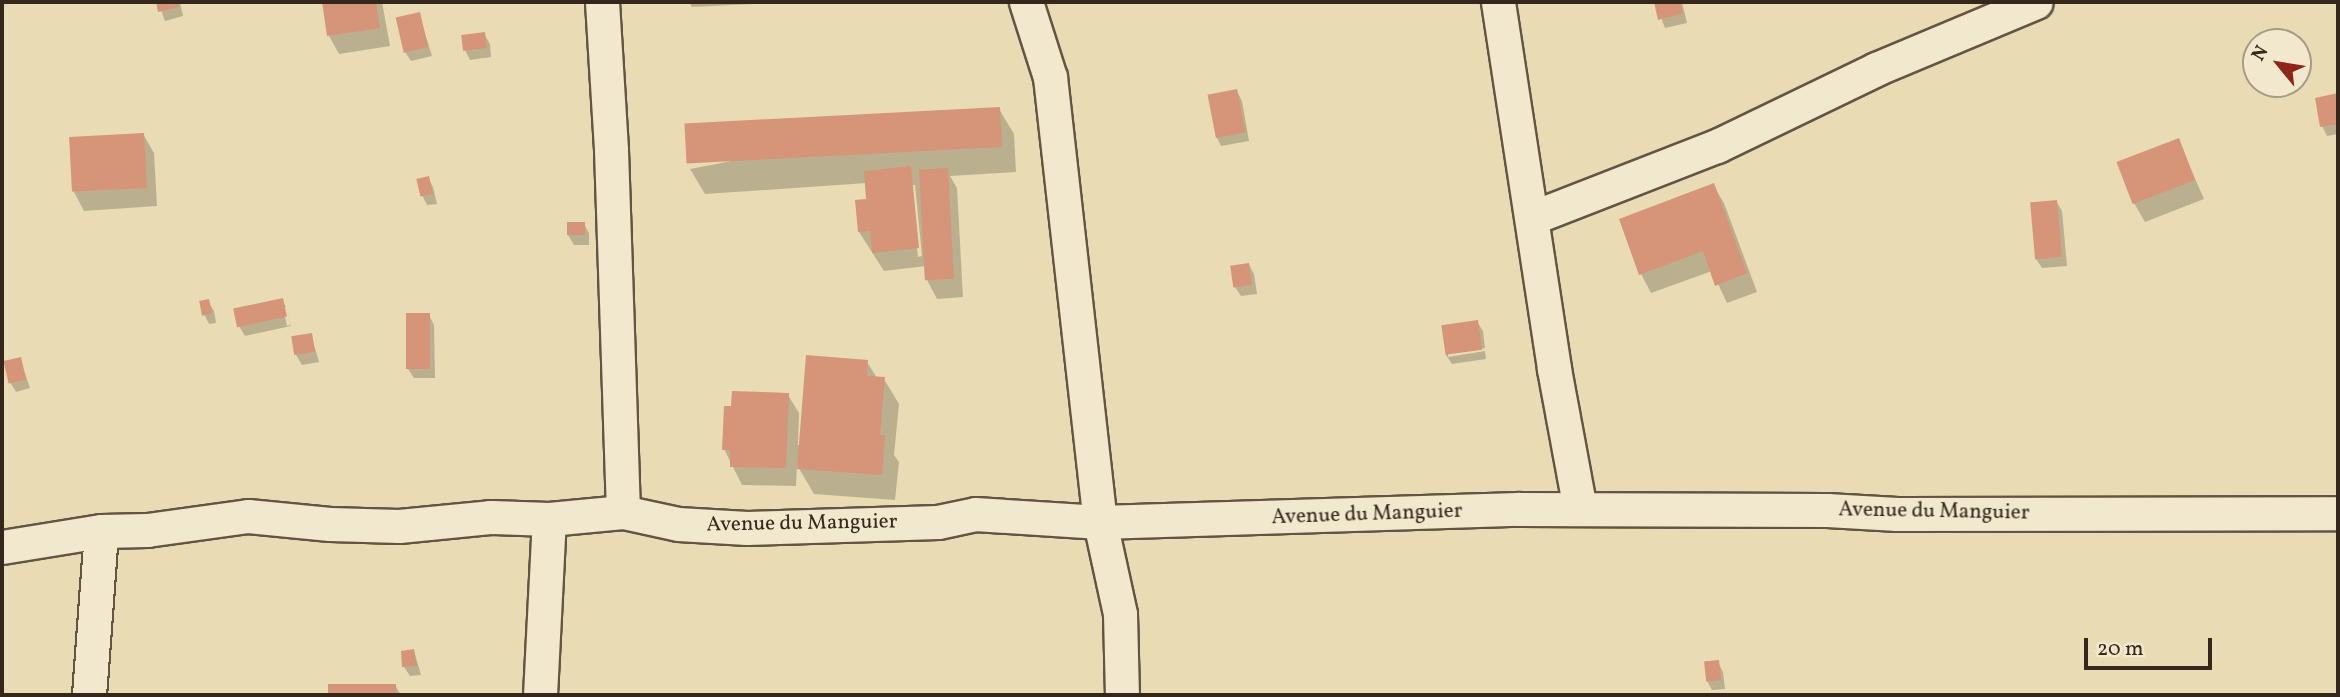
<!DOCTYPE html>
<style>
body{margin:0}
#map{position:relative;width:2340px;height:697px;overflow:hidden;background:#e9dcb4;font-family:Vollkorn,serif}
div>[style]{position:absolute}
.shadow>*{inset:0;background:#0003}
.building>*{inset:0;background:#d69478;transform-origin:0 0}
.roads{filter:drop-shadow(2px 0 #635443) drop-shadow(-2px 0 #635443) drop-shadow(0 2px #635443) drop-shadow(0 -2px #635443)}
.minor>*{height:33px;margin:-16.5px;padding:0 16.5px;transform-origin:16.5px;border-radius:16.5px;background:#f1e8ce}
span{translate:-50% -50%;white-space:nowrap;text-align:center;line-height:1.15;-webkit-text-stroke:5px #f1e8ce;paint-order:stroke}
.street-label{font-size:21px;color:#36271d}
.frame{position:absolute;inset:0;border:4px solid #36271d;pointer-events:none}
.north{position:absolute;left:2242px;top:28px;width:70px;height:70px;box-sizing:border-box;background:#f1e8ce;border:2px solid #a69b87;border-radius:50%;rotate:300deg;font-size:19px;font-weight:700;line-height:28px;text-align:center;color:#36271d}
.north::after{content:'';display:block;margin:auto;width:24px;height:32px;background:#8f2418;clip-path:polygon(50% 0,100% 100%,50% 72%,0 100%)}
.scale{position:absolute;left:2084px;top:638px;width:128px;height:32px;box-sizing:border-box;border:4px solid #36271d;border-top:0;padding-left:9px;font-size:21px;line-height:24px;white-space:nowrap;color:#36271d;-webkit-text-stroke:5px #f1e8ce;paint-order:stroke}
</style>
<div id="map">
<div class="shadow">
<div style="clip-path:polygon(158px 2px,180px 2px,183px 16px,165px 21px)"></div>
<div style="clip-path:polygon(323px 2px,382px 2px,390px 46px,339px 54px,329px 36px)"></div>
<div style="clip-path:polygon(689px 2px,753px 2px,753px 4px,692px 7px)"></div>
<div style="clip-path:polygon(1655px 2px,1682px 2px,1687px 23px,1665px 28px)"></div>
<div style="clip-path:polygon(419px 14px,432px 56px,411px 61px,405px 52px)"></div>
<div style="clip-path:polygon(484px 34px,490px 44px,491px 57px,470px 60px,465px 50px)"></div>
<div style="clip-path:polygon(1237px 91px,1242px 101px,1249px 141px,1221px 146px,1216px 136px)"></div>
<div style="clip-path:polygon(2338px 95px,2338px 134px,2327px 136px,2322px 126px,2317px 99px)"></div>
<div style="clip-path:polygon(evenodd,999px 109px,1014px 134px,1016px 172px,950px 176px,957px 188px,963px 297px,937px 299px,927px 280px,926px 266px,884px 271px,859px 232px,868px 200px,867px 183px,705px 194px,690px 169px,999px 109px,911px 185px,915px 185px,922px 256px,918px 257px,911px 185px)"></div>
<div style="clip-path:polygon(143px 134px,154px 153px,157px 206px,84px 211px,74px 192px)"></div>
<div style="clip-path:polygon(2178px 140px,2204px 199px,2145px 222px,2134px 203px)"></div>
<div style="clip-path:polygon(428px 178px,433px 187px,437px 204px,427px 205px,422px 195px)"></div>
<div style="clip-path:polygon(1713px 185px,1724px 203px,1757px 292px,1727px 303px,1712px 271px,1651px 293px,1641px 274px)"></div>
<div style="clip-path:polygon(2056px 201px,2062px 211px,2067px 266px,2042px 268px,2036px 259px)"></div>
<div style="clip-path:polygon(584px 224px,589px 233px,589px 245px,574px 245px,568px 235px)"></div>
<div style="clip-path:polygon(1249px 265px,1254px 274px,1257px 294px,1241px 296px,1235px 287px)"></div>
<div style="clip-path:polygon(282px 300px,286px 307px,283px 307px,287px 326px,291px 325px,287px 308px,291px 326px,245px 336px,239px 326px)"></div>
<div style="clip-path:polygon(208px 301px,214px 311px,216px 323px,209px 324px,204px 314px)"></div>
<div style="clip-path:polygon(429px 315px,434px 325px,435px 378px,414px 378px,408px 369px)"></div>
<div style="clip-path:polygon(1477px 322px,1483px 331px,1485px 348px,1448px 353px,1448px 357px,1485px 351px,1486px 359px,1452px 364px,1446px 355px,1443px 327px)"></div>
<div style="clip-path:polygon(311px 335px,319px 362px,302px 365px,296px 355px)"></div>
<div style="clip-path:polygon(20px 359px,30px 388px,16px 392px,10px 382px)"></div>
<div style="clip-path:polygon(867px 362px,877px 378px,884px 379px,899px 404px,894px 455px,899px 462px,895px 500px,814px 494px,797px 465px,796px 486px,742px 485px,724px 449px,788px 395px,799px 413px,798px 445px,801px 445px)"></div>
<div style="clip-path:polygon(414px 651px,421px 675px,410px 676px,404px 667px)"></div>
<div style="clip-path:polygon(1718px 662px,1723px 672px,1725px 689px,1712px 690px,1707px 681px)"></div>
<div style="clip-path:polygon(395px 685px,401px 695px,329px 695px,329px 686px)"></div>
</div>
<div class="building">
<div style="clip-path:polygon(156px 2px,178px 2px,179px 7px,158px 12px)"></div>
<div style="clip-path:polygon(322px 2px,376px 2px,380px 28px,327px 36px)"></div>
<div style="clip-path:polygon(1654px 2px,1680px 2px,1683px 13px,1658px 20px)"></div>
<div style="left:420px;top:12px;width:36px;height:25px;rotate:77deg"></div>
<div style="left:485px;top:32px;width:16px;height:24px;rotate:83deg"></div>
<div style="left:1237px;top:89px;width:44px;height:30px;rotate:79deg"></div>
<div style="clip-path:polygon(2338px 93px,2338px 124px,2320px 127px,2315px 98px)"></div>
<div style="left:1000px;top:107px;width:40px;height:316px;rotate:87deg"></div>
<div style="left:144px;top:133px;width:55px;height:75px;rotate:87deg"></div>
<div style="left:2179px;top:138px;width:45px;height:67px;rotate:69deg"></div>
<div style="clip-path:polygon(911px 166px,919px 248px,872px 253px,870px 231px,858px 232px,855px 200px,866px 199px,864px 171px)"></div>
<div style="left:948px;top:168px;width:111px;height:29px;rotate:87deg"></div>
<div style="left:429px;top:176px;width:18px;height:13px;rotate:77deg"></div>
<div style="clip-path:polygon(1714px 183px,1747px 273px,1715px 286px,1703px 251px,1639px 275px,1619px 219px)"></div>
<div style="left:2057px;top:200px;width:57px;height:27px;rotate:85deg"></div>
<div style="left:567px;top:222px;width:18px;height:13px"></div>
<div style="left:1249px;top:263px;width:22px;height:19px;rotate:82deg"></div>
<div style="left:283px;top:298px;width:19px;height:51px;rotate:78deg"></div>
<div style="left:209px;top:299px;width:15px;height:10px;rotate:79deg"></div>
<div style="left:406px;top:313px;width:24px;height:56px"></div>
<div style="left:1478px;top:320px;width:30px;height:37px;rotate:82deg"></div>
<div style="left:312px;top:333px;width:19px;height:21px;rotate:81deg"></div>
<div style="clip-path:polygon(806px 355px,868px 360px,867px 376px,885px 377px,880px 435px,885px 435px,882px 475px,797px 469px)"></div>
<div style="left:21px;top:357px;width:23px;height:18px;rotate:77deg"></div>
<div style="clip-path:polygon(732px 391px,789px 393px,786px 468px,730px 467px,730px 450px,722px 450px,724px 406px,731px 406px)"></div>
<div style="clip-path:polygon(414px 649px,417px 666px,402px 667px,401px 651px)"></div>
<div style="left:1719px;top:660px;width:20px;height:15px;rotate:84deg"></div>
<div style="left:328px;top:684px;width:68px;height:11px"></div>
</div>
<div class="roads">
<div class="minor">
<div style="left:602px;top:2px;width:148px;rotate:86.5deg"></div>
<div style="left:611px;top:150px;width:362px;rotate:88.1deg"></div>
<div style="left:1026px;top:2px;width:79px;rotate:72.3deg"></div>
<div style="left:1050px;top:77px;width:448px;rotate:83.6deg"></div>
<div style="left:1100px;top:522px;width:94px;rotate:77.7deg"></div>
<div style="left:1120px;top:614px;width:81px;rotate:88.6deg"></div>
<div style="left:1498px;top:2px;width:371px;rotate:81.3deg"></div>
<div style="left:1554px;top:369px;width:142px;rotate:79.5deg"></div>
<div style="left:1532px;top:218px;width:199px;rotate:-21.3deg"></div>
<div style="left:1717px;top:146px;width:177px;rotate:-25.8deg"></div>
<div style="left:1876px;top:69px;width:173px;rotate:-22.7deg"></div>
<div style="left:2px;top:547px;width:100px;rotate:-9.2deg"></div>
<div style="left:101px;top:531px;width:46px;rotate:-1.2deg"></div>
<div style="left:147px;top:530px;width:102px;rotate:-7.9deg"></div>
<div style="left:248px;top:516px;width:82px;rotate:5.6deg"></div>
<div style="left:330px;top:524px;width:69px;rotate:1.7deg"></div>
<div style="left:399px;top:526px;width:91px;rotate:-5.6deg"></div>
<div style="left:490px;top:517px;width:59px;rotate:1.9deg"></div>
<div style="left:549px;top:519px;width:74px;rotate:-5.4deg"></div>
<div style="left:623px;top:512px;width:56px;rotate:12.3deg"></div>
<div style="left:678px;top:524px;width:69px;rotate:3.3deg"></div>
<div style="left:747px;top:528px;width:191px;rotate:-1.8deg"></div>
<div style="left:938px;top:522px;width:38px;rotate:-12deg"></div>
<div style="left:975px;top:514px;width:125px;rotate:3.7deg"></div>
<div style="left:1100px;top:522px;width:418px;rotate:-1.8deg"></div>
<div style="left:1518px;top:509px;width:309px;rotate:0.2deg"></div>
<div style="left:1827px;top:510px;width:70px;rotate:3.3deg"></div>
<div style="left:1897px;top:514px;width:441px;rotate:-0.1deg"></div>
<div style="left:89px;top:695px;width:164px;rotate:-85.8deg"></div>
<div style="left:540px;top:695px;width:176px;rotate:-87.1deg"></div>
</div>
</div>
<div class="street-label">
<span style="left:1934px;top:512px;rotate:1deg">Avenue du Manguier</span>
<span style="left:1367px;top:515px;rotate:-2deg">Avenue du Manguier</span>
<span style="left:802px;top:524px;rotate:-1deg">Avenue du Manguier</span>
</div>
<div class="frame"></div>
<div class="north">N</div>
<div class="scale">20 m</div>
</div>
